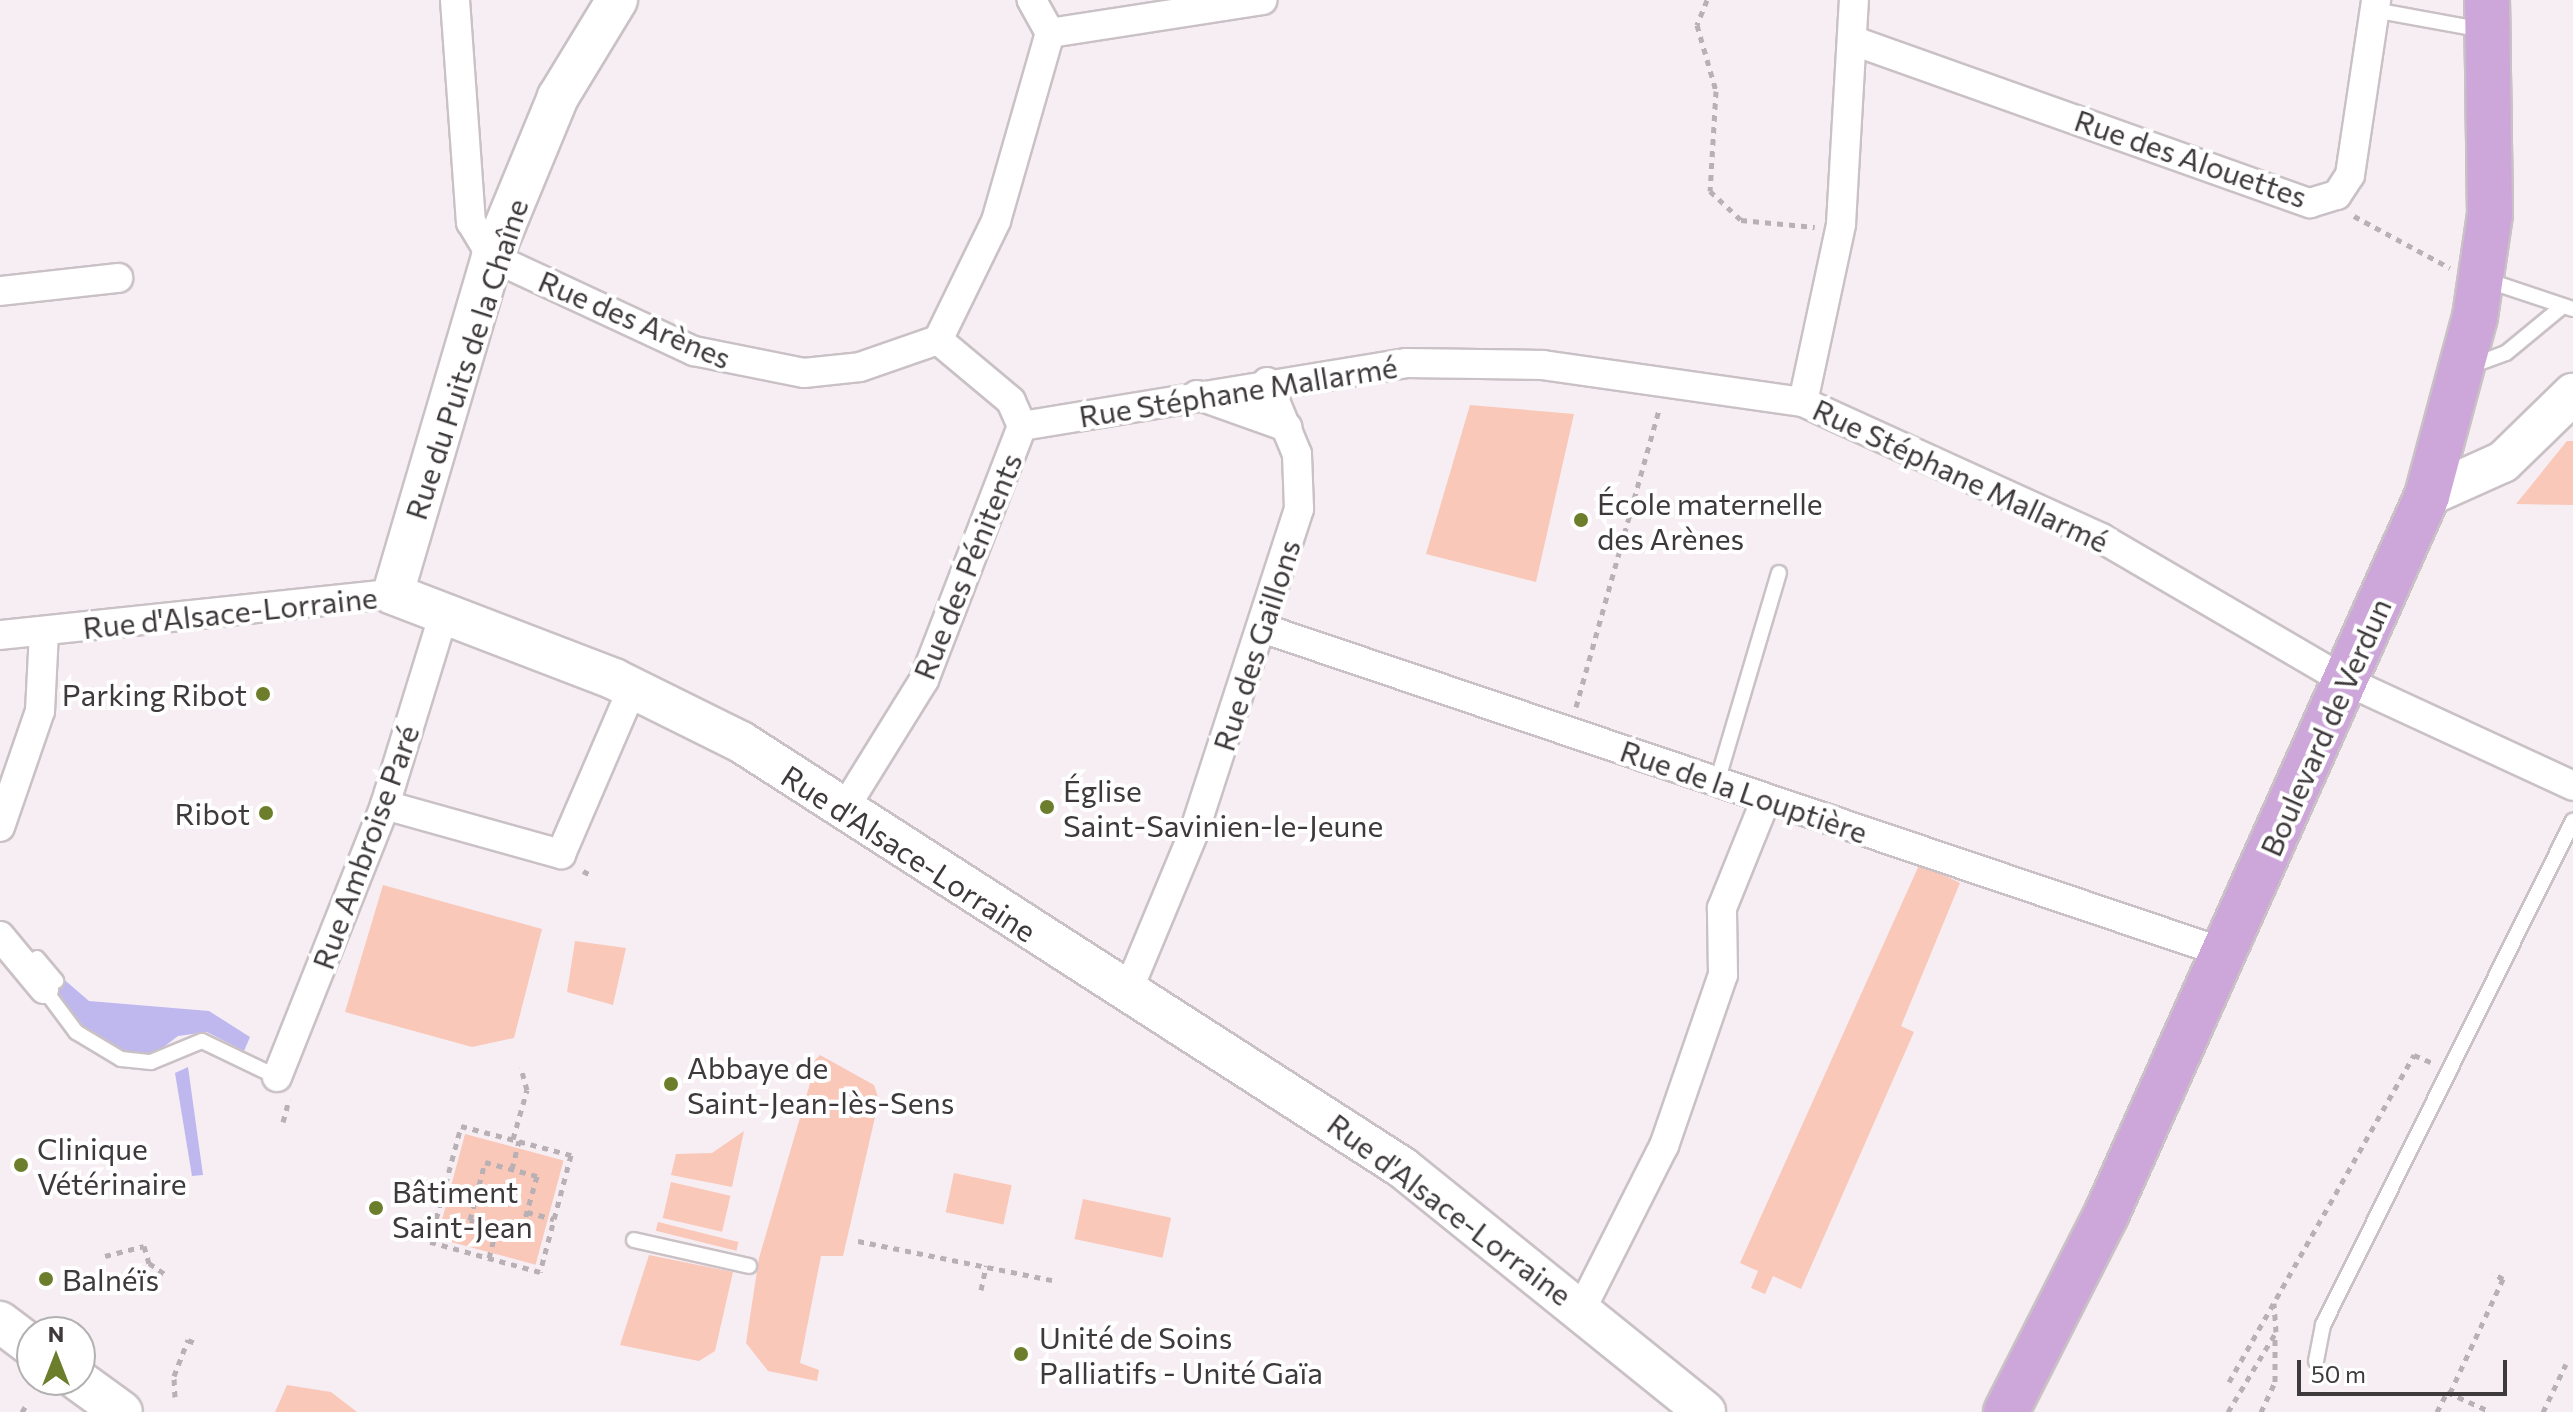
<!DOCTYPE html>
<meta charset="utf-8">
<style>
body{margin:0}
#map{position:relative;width:2573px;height:1412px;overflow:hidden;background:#f7eef3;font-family:Commissioner,sans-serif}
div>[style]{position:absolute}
.green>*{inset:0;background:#f9c8b9;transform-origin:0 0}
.water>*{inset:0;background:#beb8ef}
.path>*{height:5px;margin-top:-2.5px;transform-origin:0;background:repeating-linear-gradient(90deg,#b8b0b4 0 6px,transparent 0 12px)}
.roads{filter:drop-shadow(2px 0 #c9c1c5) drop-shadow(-2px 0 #c9c1c5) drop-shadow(0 2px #c9c1c5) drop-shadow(0 -2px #c9c1c5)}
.lane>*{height:14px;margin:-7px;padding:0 7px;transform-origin:7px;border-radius:7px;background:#fff}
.street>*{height:28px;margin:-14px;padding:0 14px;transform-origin:14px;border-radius:14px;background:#fff}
.secondary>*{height:40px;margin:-20px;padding:0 20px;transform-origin:20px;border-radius:20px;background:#fff}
.primary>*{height:44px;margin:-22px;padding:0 22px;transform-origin:22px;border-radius:22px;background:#cda6da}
.dots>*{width:22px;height:22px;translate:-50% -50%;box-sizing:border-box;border:4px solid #fff;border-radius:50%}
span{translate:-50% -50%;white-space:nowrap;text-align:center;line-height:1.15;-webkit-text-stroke:8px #fff;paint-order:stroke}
.street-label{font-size:30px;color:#3e3a3c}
.poi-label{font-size:30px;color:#3e3a3c}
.left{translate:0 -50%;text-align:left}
.right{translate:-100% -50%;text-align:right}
.north{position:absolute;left:16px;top:1316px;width:80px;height:80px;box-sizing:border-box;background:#fff;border:2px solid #b2b0b1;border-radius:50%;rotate:0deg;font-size:22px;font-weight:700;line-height:32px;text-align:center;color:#3e3a3c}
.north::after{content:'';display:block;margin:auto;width:28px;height:36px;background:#6c7d2c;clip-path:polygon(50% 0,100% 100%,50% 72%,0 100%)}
.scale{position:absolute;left:2297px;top:1360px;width:210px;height:36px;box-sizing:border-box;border:4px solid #3e3a3c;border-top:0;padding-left:10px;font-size:24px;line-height:28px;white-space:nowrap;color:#3e3a3c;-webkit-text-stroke:6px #fff;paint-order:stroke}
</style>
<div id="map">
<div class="green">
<div style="clip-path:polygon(1470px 405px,1574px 414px,1536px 582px,1426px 554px)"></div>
<div style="clip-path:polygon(2567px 441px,2573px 441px,2573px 505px,2516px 504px)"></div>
<div style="clip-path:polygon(1920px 863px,1960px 883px,1901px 1026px,1914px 1032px,1801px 1289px,1773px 1276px,1765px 1294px,1751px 1288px,1758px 1271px,1740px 1263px)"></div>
<div style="clip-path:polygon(383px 885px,542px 929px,514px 1038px,472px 1047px,345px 1012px)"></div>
<div style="clip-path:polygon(575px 941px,626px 948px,613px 1005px,567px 992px)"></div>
<div style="clip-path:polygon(820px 1055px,874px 1085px,879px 1100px,843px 1256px,821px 1256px,800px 1363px,819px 1370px,817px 1381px,768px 1371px,746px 1343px,759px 1258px,811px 1080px,807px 1069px)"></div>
<div style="clip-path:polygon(744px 1131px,732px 1187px,671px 1175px,676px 1154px,712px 1153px)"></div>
<div style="left:465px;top:1134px;width:102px;height:108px;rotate:15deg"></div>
<div style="left:954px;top:1173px;width:59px;height:40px;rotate:12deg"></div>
<div style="left:671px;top:1182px;width:61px;height:37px;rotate:13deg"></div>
<div style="left:1083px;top:1199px;width:90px;height:41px;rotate:12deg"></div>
<div style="left:658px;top:1222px;width:83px;height:9px;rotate:14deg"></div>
<div style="clip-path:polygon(649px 1255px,733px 1272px,715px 1351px,699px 1361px,620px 1345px)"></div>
<div style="clip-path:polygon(287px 1385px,331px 1392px,357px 1412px,275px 1412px)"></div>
</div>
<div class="water">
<div style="clip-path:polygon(60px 976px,89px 1001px,209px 1011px,250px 1037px,244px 1051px,207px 1032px,178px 1036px,149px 1058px,122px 1053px,79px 1025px,51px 986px)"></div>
<div style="clip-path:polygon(188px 1067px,203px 1175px,192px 1176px,175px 1073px)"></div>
</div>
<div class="path">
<div style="left:1707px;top:0;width:27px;rotate:112deg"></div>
<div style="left:1697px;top:25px;width:69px;rotate:73.9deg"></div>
<div style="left:1716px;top:91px;width:100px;rotate:93.4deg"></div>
<div style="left:1710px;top:191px;width:42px;rotate:43.1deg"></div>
<div style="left:1741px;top:220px;width:74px;rotate:5.4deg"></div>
<div style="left:2354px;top:216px;width:109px;rotate:28.4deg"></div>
<div style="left:1576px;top:707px;width:309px;rotate:-74.4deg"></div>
<div style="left:583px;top:871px;width:11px;rotate:27deg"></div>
<div style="left:283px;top:1122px;width:24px;rotate:-75deg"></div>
<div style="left:461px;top:1126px;width:114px;rotate:14.8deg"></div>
<div style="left:571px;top:1155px;width:121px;rotate:104.8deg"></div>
<div style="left:540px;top:1272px;width:114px;rotate:-164.7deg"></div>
<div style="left:430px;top:1242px;width:120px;rotate:-75deg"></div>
<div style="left:513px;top:1139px;width:51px;rotate:-74.1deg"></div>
<div style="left:527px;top:1090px;width:24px;rotate:-105deg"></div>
<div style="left:485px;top:1162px;width:54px;rotate:15.1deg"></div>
<div style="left:537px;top:1176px;width:59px;rotate:105.7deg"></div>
<div style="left:521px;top:1233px;width:53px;rotate:-165.7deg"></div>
<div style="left:470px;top:1220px;width:60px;rotate:-75.5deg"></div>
<div style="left:512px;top:1169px;width:29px;rotate:-76deg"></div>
<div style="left:444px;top:1190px;width:33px;rotate:14deg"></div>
<div style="left:527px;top:1212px;width:28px;rotate:15deg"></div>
<div style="left:858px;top:1241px;width:198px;rotate:11.4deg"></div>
<div style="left:105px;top:1256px;width:40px;rotate:-14.4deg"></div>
<div style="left:144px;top:1246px;width:18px;rotate:74deg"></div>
<div style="left:149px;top:1263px;width:21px;rotate:35deg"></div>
<div style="left:489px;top:1258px;width:32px;rotate:-76deg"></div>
<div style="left:981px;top:1290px;width:25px;rotate:-78deg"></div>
<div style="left:2229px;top:1382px;width:376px;rotate:-60.5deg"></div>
<div style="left:2414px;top:1055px;width:21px;rotate:23deg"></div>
<div style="left:2450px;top:1393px;width:126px;rotate:-65.1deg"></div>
<div style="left:2503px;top:1279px;width:12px;rotate:-149deg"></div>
<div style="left:175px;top:1397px;width:21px;rotate:-93deg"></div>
<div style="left:174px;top:1376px;width:39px;rotate:-69deg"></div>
<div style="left:188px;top:1340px;width:10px;rotate:24deg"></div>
<div style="left:22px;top:1412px;width:6px;rotate:-59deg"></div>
<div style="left:2228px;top:1412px;width:93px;rotate:-59deg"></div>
<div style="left:2276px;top:1332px;width:29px;rotate:-94deg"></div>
<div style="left:2261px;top:1412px;width:33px;rotate:-65deg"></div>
<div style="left:2275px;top:1382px;width:45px;rotate:-90deg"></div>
<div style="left:2437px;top:1412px;width:22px;rotate:-63deg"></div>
<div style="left:2447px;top:1392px;width:48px;rotate:24.4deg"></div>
<div style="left:2543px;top:1412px;width:53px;rotate:-64.4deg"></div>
</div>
<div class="roads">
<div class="lane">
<div style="left:2374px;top:10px;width:112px;rotate:10.3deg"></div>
<div style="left:2486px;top:280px;width:92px;rotate:18.4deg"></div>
<div style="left:2468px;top:367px;width:40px;rotate:-20.2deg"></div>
<div style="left:2506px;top:353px;width:74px;rotate:-39.5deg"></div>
<div style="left:1717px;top:782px;width:218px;rotate:-73.5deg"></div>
<div style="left:37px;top:958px;width:30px;rotate:50deg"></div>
<div style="left:44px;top:989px;width:54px;rotate:53.3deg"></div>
<div style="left:76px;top:1032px;width:52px;rotate:31deg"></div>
<div style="left:121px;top:1059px;width:30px;rotate:6deg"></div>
<div style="left:151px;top:1062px;width:55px;rotate:-22.4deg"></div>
<div style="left:202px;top:1041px;width:83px;rotate:25.6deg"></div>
<div style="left:634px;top:1240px;width:118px;rotate:12.7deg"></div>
<div style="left:2316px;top:1361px;width:37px;rotate:-79deg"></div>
<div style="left:2323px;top:1325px;width:563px;rotate:-63.62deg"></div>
</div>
<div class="street">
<div style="left:455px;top:0;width:223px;rotate:85.9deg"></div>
<div style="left:471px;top:222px;width:41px;rotate:59deg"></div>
<div style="left:492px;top:257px;width:223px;rotate:25deg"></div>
<div style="left:694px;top:351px;width:112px;rotate:11.3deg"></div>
<div style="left:804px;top:373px;width:56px;rotate:-6.1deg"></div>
<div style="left:860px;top:367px;width:83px;rotate:-19.1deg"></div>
<div style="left:938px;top:340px;width:132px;rotate:-64deg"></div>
<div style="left:996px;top:221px;width:196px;rotate:-74deg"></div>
<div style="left:1050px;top:33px;width:38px;rotate:-119deg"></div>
<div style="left:1050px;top:33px;width:215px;rotate:-8.8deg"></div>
<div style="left:1854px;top:41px;width:484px;rotate:19.6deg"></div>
<div style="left:2310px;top:203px;width:28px;rotate:-17deg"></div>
<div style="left:2337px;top:195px;width:24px;rotate:-57deg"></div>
<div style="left:2350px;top:175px;width:177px;rotate:-81.5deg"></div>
<div style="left:0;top:291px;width:119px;rotate:-6.3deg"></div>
<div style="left:1197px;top:395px;width:96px;rotate:19.6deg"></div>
<div style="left:1803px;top:402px;width:182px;rotate:-77.9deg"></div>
<div style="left:1841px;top:224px;width:224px;rotate:-86.7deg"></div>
<div style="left:1022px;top:426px;width:389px;rotate:-9.3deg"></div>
<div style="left:1406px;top:363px;width:137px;rotate:0.8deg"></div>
<div style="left:1543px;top:365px;width:263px;rotate:8.1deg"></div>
<div style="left:1803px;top:402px;width:328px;rotate:24.5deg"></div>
<div style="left:2101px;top:538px;width:281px;rotate:30.3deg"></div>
<div style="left:2344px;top:680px;width:252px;rotate:24.8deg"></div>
<div style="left:1262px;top:628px;width:1016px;rotate:18.65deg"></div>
<div style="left:0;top:635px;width:395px;rotate:-6deg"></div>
<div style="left:385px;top:805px;width:183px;rotate:15.6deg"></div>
<div style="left:561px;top:854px;width:182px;rotate:-66.7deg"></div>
<div style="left:844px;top:809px;width:152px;rotate:-58.2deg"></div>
<div style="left:924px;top:680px;width:272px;rotate:-68.9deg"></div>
<div style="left:1022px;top:426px;width:27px;rotate:-114deg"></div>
<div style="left:1011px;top:401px;width:95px;rotate:-140.1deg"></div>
<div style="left:0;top:827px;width:123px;rotate:-71deg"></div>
<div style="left:40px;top:711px;width:80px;rotate:-87.1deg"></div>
<div style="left:0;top:936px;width:69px;rotate:50.3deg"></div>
<div style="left:1127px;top:993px;width:174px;rotate:-67.4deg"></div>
<div style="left:1194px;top:832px;width:340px;rotate:-72deg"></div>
<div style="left:1299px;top:509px;width:55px;rotate:-92.1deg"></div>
<div style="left:1297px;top:454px;width:78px;rotate:-112.6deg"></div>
<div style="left:277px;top:1077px;width:293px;rotate:-68.3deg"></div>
<div style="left:385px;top:805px;width:201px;rotate:-72.9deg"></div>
<div style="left:1582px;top:1308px;width:182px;rotate:-63.2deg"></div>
<div style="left:1664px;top:1146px;width:181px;rotate:-71deg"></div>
<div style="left:1723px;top:975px;width:67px;rotate:-90.9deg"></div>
<div style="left:1722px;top:908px;width:118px;rotate:-68deg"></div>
</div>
<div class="secondary">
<div style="left:617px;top:0;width:114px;rotate:121.3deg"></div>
<div style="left:558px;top:97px;width:173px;rotate:112.4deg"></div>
<div style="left:492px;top:257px;width:351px;rotate:106.4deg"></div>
<div style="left:393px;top:594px;width:237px;rotate:21deg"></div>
<div style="left:614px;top:679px;width:142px;rotate:26.4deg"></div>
<div style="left:741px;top:742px;width:787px;rotate:32.76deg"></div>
<div style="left:1403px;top:1168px;width:388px;rotate:38.9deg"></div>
<div style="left:2427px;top:496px;width:83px;rotate:-24.1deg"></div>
<div style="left:2503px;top:462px;width:98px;rotate:-44.2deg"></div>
<div style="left:0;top:1322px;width:40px;rotate:37deg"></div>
<div style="left:78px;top:1380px;width:54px;rotate:36deg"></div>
</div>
<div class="primary">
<div style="left:2006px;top:1412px;width:221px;rotate:-63.1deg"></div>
<div style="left:2106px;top:1215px;width:787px;rotate:-65.94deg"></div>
<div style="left:2427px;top:496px;width:185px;rotate:-75deg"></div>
<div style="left:2475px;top:317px;width:104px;rotate:-81.7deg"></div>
<div style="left:2490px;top:214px;width:214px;rotate:-90.8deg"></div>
</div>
</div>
<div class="dots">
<div style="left:1581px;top:520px;background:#6c7d2c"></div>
<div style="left:263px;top:694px;background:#6c7d2c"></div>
<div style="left:1047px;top:807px;background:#6c7d2c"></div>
<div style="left:266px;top:813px;background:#6c7d2c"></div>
<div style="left:671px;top:1084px;background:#6c7d2c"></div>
<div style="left:21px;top:1165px;background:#6c7d2c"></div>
<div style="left:376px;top:1208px;background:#6c7d2c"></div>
<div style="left:46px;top:1279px;background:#6c7d2c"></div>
<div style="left:1021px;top:1354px;background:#6c7d2c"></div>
</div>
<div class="street-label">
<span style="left:2191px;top:158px;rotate:19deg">Rue des Alouettes</span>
<span style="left:635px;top:319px;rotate:23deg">Rue des Arènes</span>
<span style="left:466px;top:359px;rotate:-72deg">Rue du Puits de la Chaîne</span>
<span style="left:1238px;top:391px;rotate:-9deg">Rue Stéphane Mallarmé</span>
<span style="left:1961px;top:475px;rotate:25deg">Rue Stéphane Mallarmé</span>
<span style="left:967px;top:566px;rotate:-68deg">Rue des Pénitents</span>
<span style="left:230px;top:612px;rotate:-6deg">Rue d'Alsace-Lorraine</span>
<span style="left:1256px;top:645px;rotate:-72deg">Rue des Gaillons</span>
<span style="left:2325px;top:727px;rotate:-66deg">Boulevard de Verdun</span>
<span style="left:1744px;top:791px;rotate:19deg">Rue de la Louptière</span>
<span style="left:365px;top:847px;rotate:-70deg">Rue Ambroise Paré</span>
<span style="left:909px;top:853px;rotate:33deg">Rue d'Alsace-Lorraine</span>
<span style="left:1450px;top:1209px;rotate:37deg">Rue d'Alsace-Lorraine</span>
</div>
<div class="poi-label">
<span class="left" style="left:1597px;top:520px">École maternelle<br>des Arènes</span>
<span class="right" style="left:247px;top:694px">Parking Ribot</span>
<span class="left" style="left:1063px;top:807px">Église<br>Saint-Savinien-le-Jeune</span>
<span class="right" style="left:250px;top:813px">Ribot</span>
<span class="left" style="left:687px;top:1084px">Abbaye de<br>Saint-Jean-lès-Sens</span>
<span class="left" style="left:37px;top:1165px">Clinique<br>Vétérinaire</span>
<span class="left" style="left:392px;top:1208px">Bâtiment<br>Saint-Jean</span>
<span class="left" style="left:62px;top:1279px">Balnéïs</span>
<span class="left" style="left:1039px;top:1354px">Unité de Soins<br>Palliatifs - Unité Gaïa</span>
</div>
<div class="north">N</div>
<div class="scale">50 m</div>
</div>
